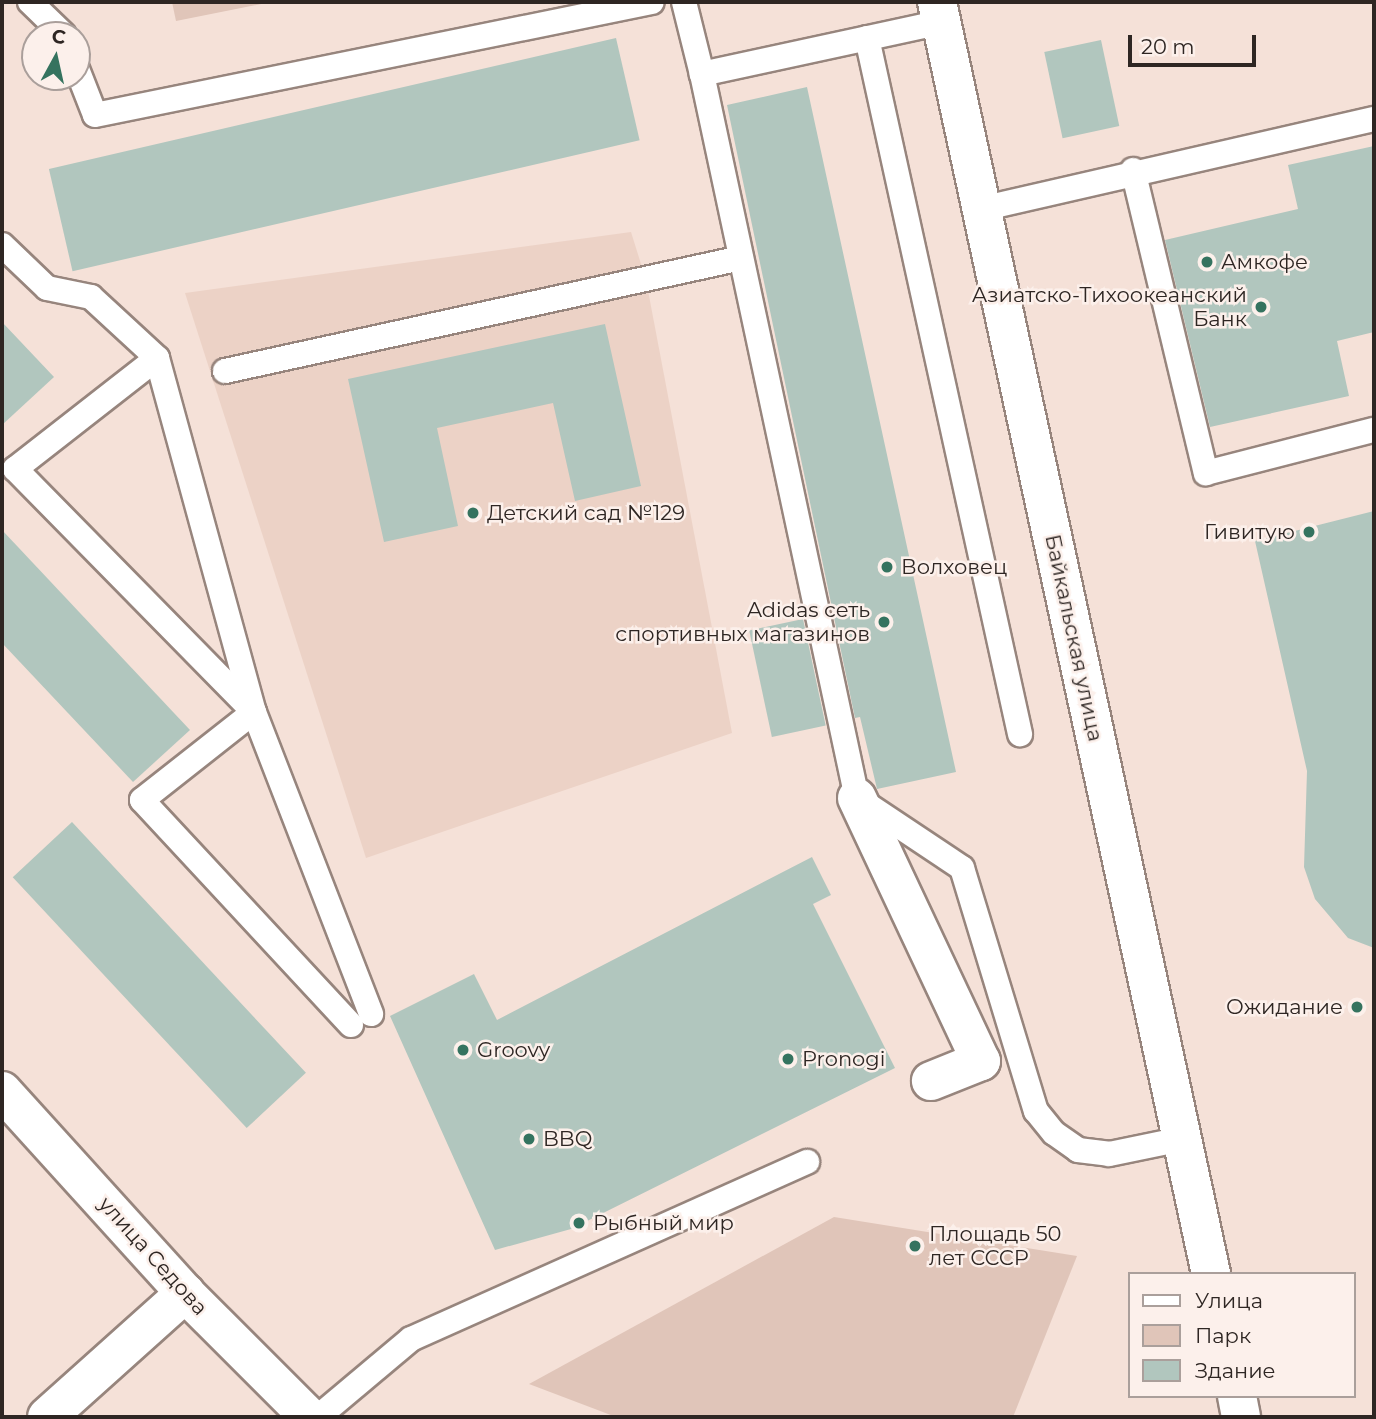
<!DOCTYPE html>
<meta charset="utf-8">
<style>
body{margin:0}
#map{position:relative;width:1376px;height:1419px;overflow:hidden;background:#f5e1d8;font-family:Montserrat,sans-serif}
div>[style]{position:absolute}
.built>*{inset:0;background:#ecd2c6}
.green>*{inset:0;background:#e0c5b9}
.building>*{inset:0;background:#b1c6be;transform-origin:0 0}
.roads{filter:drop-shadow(2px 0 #97857d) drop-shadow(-2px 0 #97857d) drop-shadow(0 2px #97857d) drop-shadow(0 -2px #97857d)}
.lane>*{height:24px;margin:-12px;padding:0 12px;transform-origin:12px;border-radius:12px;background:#fff}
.street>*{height:38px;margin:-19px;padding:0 19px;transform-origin:19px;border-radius:19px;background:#fff}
.secondary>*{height:38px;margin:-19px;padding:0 19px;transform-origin:19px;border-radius:19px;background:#fff}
.primary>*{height:38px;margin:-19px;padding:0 19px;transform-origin:19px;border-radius:19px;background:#fff}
.dots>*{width:19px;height:19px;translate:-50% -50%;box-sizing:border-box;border:4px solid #fcf0eb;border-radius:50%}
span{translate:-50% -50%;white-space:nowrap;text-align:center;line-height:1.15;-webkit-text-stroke:5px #fcf0eb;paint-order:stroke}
.poi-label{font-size:21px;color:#2e2623}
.left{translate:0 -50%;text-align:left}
.right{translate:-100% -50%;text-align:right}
.street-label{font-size:21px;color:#2e2623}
.frame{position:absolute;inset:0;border:4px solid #2e2623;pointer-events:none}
.legend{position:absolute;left:1128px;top:1272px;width:228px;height:126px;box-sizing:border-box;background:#fcf0eb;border:2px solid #aa9f9b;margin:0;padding:9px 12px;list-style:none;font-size:21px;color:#2e2623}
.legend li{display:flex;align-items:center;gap:14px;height:35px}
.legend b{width:35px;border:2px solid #aa9f9b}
.north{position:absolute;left:21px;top:21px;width:70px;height:70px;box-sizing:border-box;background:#fcf0eb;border:2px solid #aa9f9b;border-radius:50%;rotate:8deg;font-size:19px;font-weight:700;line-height:28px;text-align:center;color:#2e2623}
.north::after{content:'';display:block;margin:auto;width:24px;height:32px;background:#35735f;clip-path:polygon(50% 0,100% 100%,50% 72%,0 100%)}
.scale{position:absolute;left:1128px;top:35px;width:128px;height:32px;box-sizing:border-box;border:4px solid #2e2623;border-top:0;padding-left:9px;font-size:21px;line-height:24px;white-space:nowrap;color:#2e2623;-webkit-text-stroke:5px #fcf0eb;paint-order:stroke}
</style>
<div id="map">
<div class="built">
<div style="clip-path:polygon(631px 232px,646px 280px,732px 733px,366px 858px,185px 293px)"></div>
</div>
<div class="green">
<div style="clip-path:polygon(172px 2px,271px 2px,176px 21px)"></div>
<div style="clip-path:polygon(834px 1217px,1077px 1256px,1013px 1417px,616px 1417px,529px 1384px)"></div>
</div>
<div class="building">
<div style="left:616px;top:38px;width:105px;height:582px;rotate:77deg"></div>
<div style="left:1101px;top:40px;width:88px;height:58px;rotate:78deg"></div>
<div style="clip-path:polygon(807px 87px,956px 772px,877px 789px,860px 717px,855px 718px,727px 105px)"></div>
<div style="clip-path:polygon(1374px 146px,1374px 332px,1337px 341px,1349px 396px,1210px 427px,1165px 240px,1298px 209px,1288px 165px)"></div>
<div style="clip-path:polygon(2px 322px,54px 377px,2px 425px)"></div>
<div style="clip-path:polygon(605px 324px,641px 486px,575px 501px,553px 403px,437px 428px,458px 526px,384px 542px,348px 379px)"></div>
<div style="clip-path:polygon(1374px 511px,1374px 948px,1348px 938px,1315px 899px,1304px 867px,1307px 771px,1255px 541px)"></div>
<div style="clip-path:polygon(2px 530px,190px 730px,133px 782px,2px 643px)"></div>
<div style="left:803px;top:619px;width:109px;height:55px;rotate:78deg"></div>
<div style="left:72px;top:822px;width:343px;height:81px;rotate:47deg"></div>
<div style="clip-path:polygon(812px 857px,831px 895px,813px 904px,895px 1068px,571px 1229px,495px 1250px,390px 1016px,474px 974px,497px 1020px)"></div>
</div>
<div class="roads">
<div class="lane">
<div style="left:30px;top:2px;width:47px;rotate:44.1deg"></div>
<div style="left:684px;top:2px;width:74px;rotate:76deg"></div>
<div style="left:942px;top:22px;width:246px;rotate:167.8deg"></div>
<div style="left:702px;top:74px;width:740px;rotate:77.92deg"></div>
<div style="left:857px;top:798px;width:126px;rotate:33.7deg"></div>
<div style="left:962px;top:868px;width:254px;rotate:73.1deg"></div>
<div style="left:1036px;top:1111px;width:28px;rotate:51deg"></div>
<div style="left:1054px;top:1133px;width:29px;rotate:35deg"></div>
<div style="left:1078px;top:1150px;width:31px;rotate:7deg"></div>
<div style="left:1109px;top:1154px;width:75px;rotate:-11.6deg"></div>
<div style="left:867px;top:38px;width:713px;rotate:77.6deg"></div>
<div style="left:77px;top:69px;width:49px;rotate:68.6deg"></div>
<div style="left:95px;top:115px;width:568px;rotate:-11.47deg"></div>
<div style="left:1133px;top:170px;width:312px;rotate:76.5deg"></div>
<div style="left:1206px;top:473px;width:173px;rotate:-14.4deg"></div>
<div style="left:985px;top:208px;width:399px;rotate:-12.9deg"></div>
<div style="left:2px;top:245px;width:62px;rotate:43.7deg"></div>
<div style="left:47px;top:288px;width:45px;rotate:11.6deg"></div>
<div style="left:91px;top:297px;width:90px;rotate:42.7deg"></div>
<div style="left:157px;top:358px;width:367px;rotate:74.7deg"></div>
<div style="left:254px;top:712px;width:341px;rotate:-134.5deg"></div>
<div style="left:15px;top:469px;width:180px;rotate:-38deg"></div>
<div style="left:225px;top:371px;width:528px;rotate:-12.35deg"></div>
<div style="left:351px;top:1025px;width:307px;rotate:-132.9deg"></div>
<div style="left:142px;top:800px;width:142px;rotate:-38.2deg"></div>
<div style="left:254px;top:712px;width:324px;rotate:68.8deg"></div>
<div style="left:318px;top:1417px;width:121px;rotate:-40deg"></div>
<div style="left:411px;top:1339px;width:434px;rotate:-24.1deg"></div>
</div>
<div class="street">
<div style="left:857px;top:798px;width:291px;rotate:64.8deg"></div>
<div style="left:981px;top:1061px;width:54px;rotate:158.2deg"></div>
</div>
<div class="secondary">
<div style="left:937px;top:2px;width:1301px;rotate:77.84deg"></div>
<div style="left:1237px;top:1396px;width:21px;rotate:79deg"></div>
<div style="left:47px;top:1417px;width:186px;rotate:-41.9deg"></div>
</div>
<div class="primary">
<div style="left:2px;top:1091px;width:273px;rotate:47.8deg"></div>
<div style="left:185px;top:1293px;width:175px;rotate:45deg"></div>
</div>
</div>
<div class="dots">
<div style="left:1207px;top:262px;background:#35735f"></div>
<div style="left:1261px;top:307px;background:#35735f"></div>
<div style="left:473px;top:513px;background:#35735f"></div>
<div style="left:1309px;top:532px;background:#35735f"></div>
<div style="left:887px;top:567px;background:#35735f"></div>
<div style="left:884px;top:622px;background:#35735f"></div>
<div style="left:1357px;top:1007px;background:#35735f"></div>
<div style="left:463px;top:1050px;background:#35735f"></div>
<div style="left:788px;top:1059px;background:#35735f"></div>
<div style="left:529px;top:1139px;background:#35735f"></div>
<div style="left:579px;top:1223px;background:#35735f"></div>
<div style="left:915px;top:1246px;background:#35735f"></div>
</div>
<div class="poi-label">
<span class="left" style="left:1221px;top:262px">Амкофе</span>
<span class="right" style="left:1247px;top:307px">Азиатско-Тихоокеанский<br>Банк</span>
<span class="left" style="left:487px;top:513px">Детский сад №129</span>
<span class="right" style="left:1295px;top:532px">Гивитую</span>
<span class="left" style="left:901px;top:567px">Волховец</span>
<span class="right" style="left:870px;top:622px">Adidas сеть<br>спортивных магазинов</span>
<span class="right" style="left:1343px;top:1007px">Ожидание</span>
<span class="left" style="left:477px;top:1050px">Groovy</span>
<span class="left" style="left:802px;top:1059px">Pronogi</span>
<span class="left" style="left:543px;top:1139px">BBQ</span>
<span class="left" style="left:593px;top:1223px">Рыбный мир</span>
<span class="left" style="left:929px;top:1246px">Площадь 50<br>лет СССР</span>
</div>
<div class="street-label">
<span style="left:1074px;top:638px;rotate:78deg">Байкальская улица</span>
<span style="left:153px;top:1256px;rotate:48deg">улица Седова</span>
</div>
<div class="frame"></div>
<ul class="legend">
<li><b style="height:9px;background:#fff"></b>Улица</li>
<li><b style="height:19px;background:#e0c5b9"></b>Парк</li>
<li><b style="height:19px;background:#b1c6be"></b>Здание</li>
</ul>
<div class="north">С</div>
<div class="scale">20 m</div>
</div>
